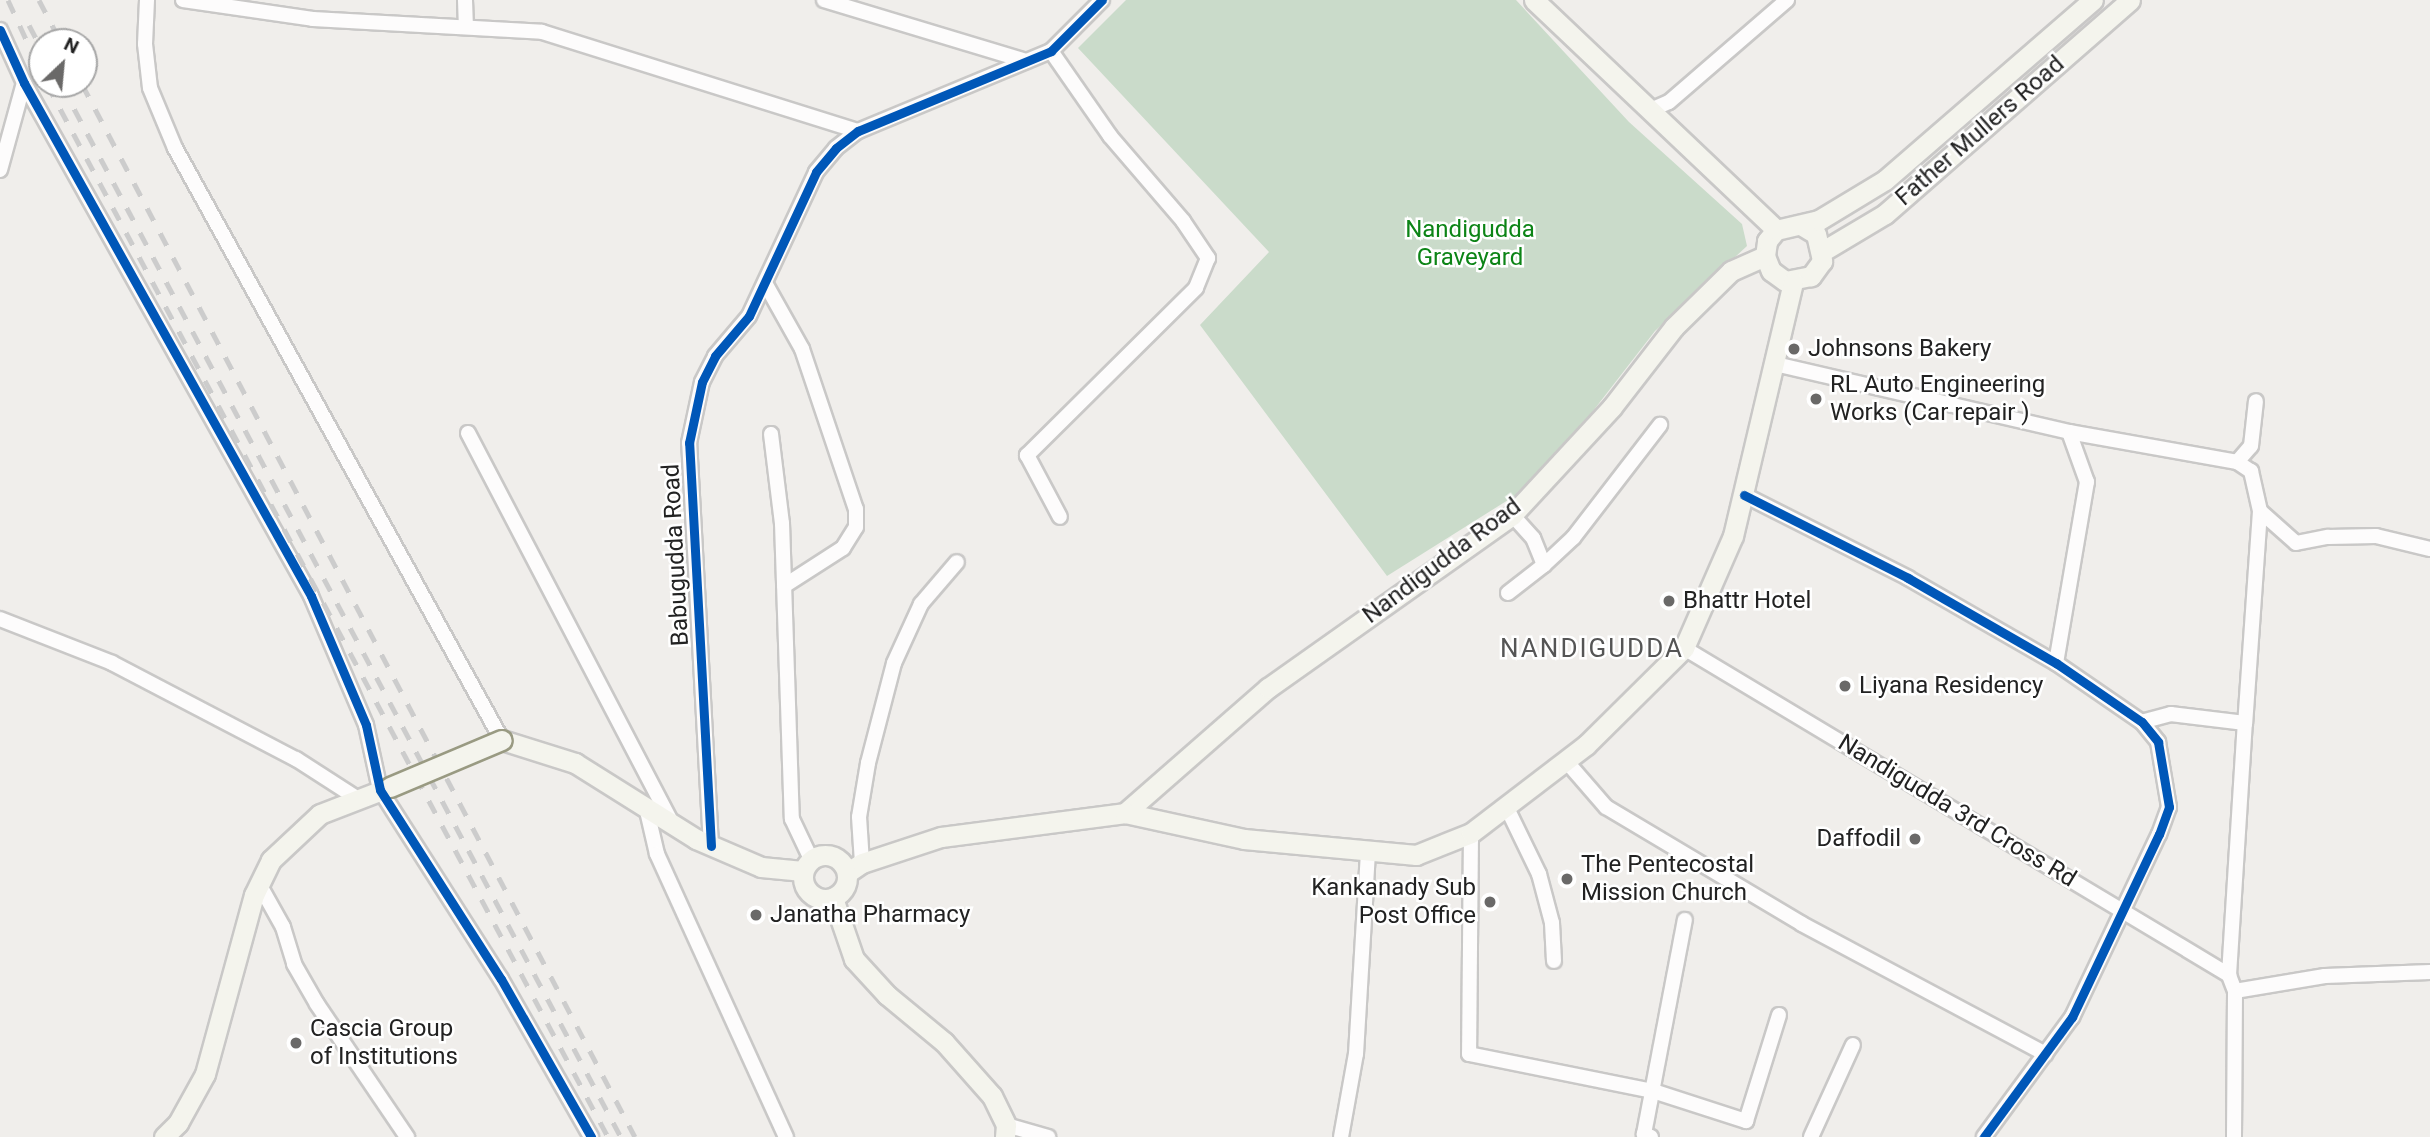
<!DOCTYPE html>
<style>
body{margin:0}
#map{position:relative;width:2430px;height:1137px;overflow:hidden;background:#f0eeeb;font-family:Roboto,sans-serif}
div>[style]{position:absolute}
.cemetery>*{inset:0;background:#cadbca}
.roads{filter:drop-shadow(2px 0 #c9c8c7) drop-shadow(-2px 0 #c9c8c7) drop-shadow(0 2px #c9c8c7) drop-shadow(0 -2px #c9c8c7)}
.street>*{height:14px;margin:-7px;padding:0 7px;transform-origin:7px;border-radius:7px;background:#fdfcfc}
.secondary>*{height:19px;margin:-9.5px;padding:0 9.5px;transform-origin:9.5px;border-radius:9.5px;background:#f4f4ed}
.secondary>.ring{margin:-9.5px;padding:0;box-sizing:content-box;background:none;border:19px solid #f4f4ed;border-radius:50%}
.rail>*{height:5px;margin-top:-2.5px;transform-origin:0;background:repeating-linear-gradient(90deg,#ccc 0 14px,transparent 0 28px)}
.bridges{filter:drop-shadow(2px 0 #999a82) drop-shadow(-2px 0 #999a82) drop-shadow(0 2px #999a82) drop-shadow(0 -2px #999a82)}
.secondary-bridge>*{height:19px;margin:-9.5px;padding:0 9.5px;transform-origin:9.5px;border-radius:9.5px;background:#f4f4ed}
.cycleway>*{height:9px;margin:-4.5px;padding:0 4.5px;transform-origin:4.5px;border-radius:4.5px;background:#0057b8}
.dots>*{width:19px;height:19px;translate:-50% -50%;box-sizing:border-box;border:4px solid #fff;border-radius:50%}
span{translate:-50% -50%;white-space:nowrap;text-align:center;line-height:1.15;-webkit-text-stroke:5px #fff;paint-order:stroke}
.street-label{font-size:24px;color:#222}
.park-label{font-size:24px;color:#0c8416}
.poi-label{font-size:24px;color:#222}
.left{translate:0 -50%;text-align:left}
.right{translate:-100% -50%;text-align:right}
.neighbourhood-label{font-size:26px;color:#555;letter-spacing:2px}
.north{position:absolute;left:28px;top:28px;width:70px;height:70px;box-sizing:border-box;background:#fff;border:2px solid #a7a7a7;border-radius:50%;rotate:26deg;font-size:19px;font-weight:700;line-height:28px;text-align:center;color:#222}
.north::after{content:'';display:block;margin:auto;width:24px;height:32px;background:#6a6968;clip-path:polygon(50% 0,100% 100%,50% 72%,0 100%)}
</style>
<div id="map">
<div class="cemetery">
<div style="clip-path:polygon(1126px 0,1516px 0,1629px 122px,1742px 224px,1747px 246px,1655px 331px,1555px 460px,1516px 495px,1387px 576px,1200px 325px,1269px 252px,1078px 48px)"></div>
</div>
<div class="roads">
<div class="street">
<div style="left:147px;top:0;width:44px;rotate:92.6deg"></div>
<div style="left:145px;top:44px;width:44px;rotate:83.5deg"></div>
<div style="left:150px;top:88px;width:65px;rotate:67.4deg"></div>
<div style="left:175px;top:148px;width:676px;rotate:61.09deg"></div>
<div style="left:183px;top:0;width:131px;rotate:8.3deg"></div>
<div style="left:313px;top:19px;width:229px;rotate:3.2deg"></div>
<div style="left:542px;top:32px;width:331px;rotate:17.4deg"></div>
<div style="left:465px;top:0;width:25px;rotate:88deg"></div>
<div style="left:824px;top:0;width:211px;rotate:16.8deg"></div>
<div style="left:0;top:30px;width:58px;rotate:65.6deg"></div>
<div style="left:24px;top:83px;width:588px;rotate:60.77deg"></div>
<div style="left:311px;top:596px;width:140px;rotate:66.9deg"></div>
<div style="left:366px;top:725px;width:66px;rotate:77.8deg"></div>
<div style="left:380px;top:790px;width:224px;rotate:57.4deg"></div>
<div style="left:501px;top:979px;width:182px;rotate:60.3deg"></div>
<div style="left:1051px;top:51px;width:103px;rotate:55.2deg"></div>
<div style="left:1110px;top:136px;width:112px;rotate:49.3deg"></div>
<div style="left:1183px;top:221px;width:45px;rotate:56deg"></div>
<div style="left:1208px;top:258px;width:32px;rotate:112deg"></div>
<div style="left:1196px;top:288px;width:238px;rotate:135.3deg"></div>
<div style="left:1027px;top:455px;width:70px;rotate:62deg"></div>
<div style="left:1653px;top:109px;width:17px;rotate:-24deg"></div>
<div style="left:1669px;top:102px;width:156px;rotate:-40.8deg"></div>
<div style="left:0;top:170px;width:90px;rotate:-74.6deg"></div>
<div style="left:765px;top:283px;width:76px;rotate:60.7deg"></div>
<div style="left:802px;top:349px;width:169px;rotate:71.4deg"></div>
<div style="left:856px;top:509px;width:18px;rotate:90deg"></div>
<div style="left:856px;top:527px;width:25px;rotate:122deg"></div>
<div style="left:843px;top:548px;width:70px;rotate:147.2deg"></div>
<div style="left:1775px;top:364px;width:302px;rotate:13deg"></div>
<div style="left:2069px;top:432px;width:171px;rotate:10.1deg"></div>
<div style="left:2237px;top:462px;width:17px;rotate:33deg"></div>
<div style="left:2251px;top:471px;width:41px;rotate:77.3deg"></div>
<div style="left:2260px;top:511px;width:213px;rotate:94deg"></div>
<div style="left:2245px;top:723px;width:75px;rotate:-173.1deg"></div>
<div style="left:2171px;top:714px;width:30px;rotate:165deg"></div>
<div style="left:468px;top:433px;width:439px;rotate:62.4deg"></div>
<div style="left:771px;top:434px;width:90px;rotate:83deg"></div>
<div style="left:782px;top:523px;width:296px;rotate:88.1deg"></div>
<div style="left:792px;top:819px;width:44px;rotate:64.6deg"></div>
<div style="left:2237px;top:462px;width:21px;rotate:-49deg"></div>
<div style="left:2251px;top:446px;width:45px;rotate:-83.7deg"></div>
<div style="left:1744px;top:495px;width:184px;rotate:26.8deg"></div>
<div style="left:1908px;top:578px;width:171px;rotate:29.9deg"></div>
<div style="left:2056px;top:663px;width:104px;rotate:34.5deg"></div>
<div style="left:2142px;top:722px;width:26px;rotate:51deg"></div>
<div style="left:2158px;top:742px;width:66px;rotate:80.4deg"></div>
<div style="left:2169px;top:807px;width:29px;rotate:110deg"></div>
<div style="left:2159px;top:834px;width:203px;rotate:115.4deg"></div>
<div style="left:2072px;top:1017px;width:149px;rotate:126.3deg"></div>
<div style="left:2260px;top:511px;width:48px;rotate:41.6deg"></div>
<div style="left:2296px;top:543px;width:33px;rotate:-11deg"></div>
<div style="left:2328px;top:537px;width:48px;rotate:-1.2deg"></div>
<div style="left:2376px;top:536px;width:56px;rotate:13.5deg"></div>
<div style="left:1544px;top:565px;width:40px;rotate:-43deg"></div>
<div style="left:1573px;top:538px;width:143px;rotate:-52.4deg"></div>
<div style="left:1508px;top:593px;width:46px;rotate:-37.9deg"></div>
<div style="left:1544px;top:565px;width:29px;rotate:-112deg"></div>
<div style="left:1533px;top:538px;width:31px;rotate:-132deg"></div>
<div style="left:0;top:619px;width:120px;rotate:21.4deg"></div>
<div style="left:112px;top:663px;width:208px;rotate:27.6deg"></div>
<div style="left:296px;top:759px;width:70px;rotate:32.8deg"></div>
<div style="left:1684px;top:648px;width:636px;rotate:30.96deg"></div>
<div style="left:2056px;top:663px;width:184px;rotate:-80.3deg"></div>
<div style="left:2087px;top:482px;width:53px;rotate:-109.8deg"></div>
<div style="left:1566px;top:761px;width:61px;rotate:49deg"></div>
<div style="left:1606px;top:807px;width:228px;rotate:30.8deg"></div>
<div style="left:1802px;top:924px;width:276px;rotate:28.1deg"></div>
<div style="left:1506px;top:806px;width:76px;rotate:64.1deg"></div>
<div style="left:1539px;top:874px;width:51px;rotate:75.1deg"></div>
<div style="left:1552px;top:923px;width:38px;rotate:87deg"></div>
<div style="left:647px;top:811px;width:44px;rotate:76.9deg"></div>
<div style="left:657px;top:854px;width:311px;rotate:65.5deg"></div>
<div style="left:1471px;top:833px;width:221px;rotate:90.5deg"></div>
<div style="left:1469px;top:1054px;width:188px;rotate:11.4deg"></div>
<div style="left:1653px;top:1091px;width:98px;rotate:17.9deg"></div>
<div style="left:1746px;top:1121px;width:111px;rotate:-72.7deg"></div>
<div style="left:711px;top:846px;width:404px;rotate:-93.1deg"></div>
<div style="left:689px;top:443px;width:62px;rotate:-78deg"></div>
<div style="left:702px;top:382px;width:29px;rotate:-63deg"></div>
<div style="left:715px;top:356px;width:52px;rotate:-49.6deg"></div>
<div style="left:749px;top:316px;width:159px;rotate:-65deg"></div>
<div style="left:816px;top:172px;width:31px;rotate:-50deg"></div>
<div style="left:836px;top:148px;width:28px;rotate:-38deg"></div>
<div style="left:858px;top:131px;width:209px;rotate:-22.5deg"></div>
<div style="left:1051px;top:51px;width:72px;rotate:-45deg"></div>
<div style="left:862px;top:863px;width:46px;rotate:-93.7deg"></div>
<div style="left:859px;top:817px;width:55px;rotate:-80.5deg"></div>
<div style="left:868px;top:763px;width:103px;rotate:-75.4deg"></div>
<div style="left:894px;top:663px;width:65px;rotate:-65.4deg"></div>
<div style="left:921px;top:604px;width:55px;rotate:-49.4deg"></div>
<div style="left:259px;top:884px;width:49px;rotate:60.8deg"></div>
<div style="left:283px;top:927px;width:39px;rotate:73deg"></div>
<div style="left:294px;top:964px;width:46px;rotate:60.1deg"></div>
<div style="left:317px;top:1004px;width:161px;rotate:55.9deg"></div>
<div style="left:2235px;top:991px;width:91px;rotate:-9.5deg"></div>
<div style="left:2325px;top:976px;width:105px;rotate:-2.2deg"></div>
<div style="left:1006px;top:1125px;width:44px;rotate:15.9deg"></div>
<div style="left:1341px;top:1137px;width:84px;rotate:-79.8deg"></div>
<div style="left:1356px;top:1054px;width:203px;rotate:-86.6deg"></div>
<div style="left:1651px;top:1137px;width:8px;rotate:-157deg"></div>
<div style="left:1644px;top:1134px;width:218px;rotate:-79.2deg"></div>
<div style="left:1811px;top:1137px;width:101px;rotate:-65.5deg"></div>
<div style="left:2234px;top:1137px;width:146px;rotate:-89.6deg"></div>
<div style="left:2235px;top:991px;width:17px;rotate:-111deg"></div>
<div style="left:2229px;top:975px;width:253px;rotate:-86.4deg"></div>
</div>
<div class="secondary">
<div style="left:1534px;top:0;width:334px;rotate:43.5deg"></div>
<div style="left:1801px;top:225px;width:17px;rotate:31deg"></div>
<div style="left:1816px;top:234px;width:28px;rotate:77deg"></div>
<div style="left:1822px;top:261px;width:19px;rotate:126deg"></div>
<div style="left:1811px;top:276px;width:26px;rotate:169deg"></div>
<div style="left:1785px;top:281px;width:17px;rotate:-144deg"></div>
<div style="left:1771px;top:271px;width:16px;rotate:-112deg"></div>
<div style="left:1765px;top:256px;width:15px;rotate:-82deg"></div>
<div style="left:1767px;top:241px;width:14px;rotate:-51deg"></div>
<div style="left:1776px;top:230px;width:44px;rotate:-13.1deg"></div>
<div style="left:1819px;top:220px;width:77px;rotate:-31.2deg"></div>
<div style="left:1885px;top:180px;width:275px;rotate:-40.9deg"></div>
<div style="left:1823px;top:251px;width:72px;rotate:-30.8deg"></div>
<div style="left:1885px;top:214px;width:325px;rotate:-41.1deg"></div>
<div style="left:502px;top:740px;width:77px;rotate:17.5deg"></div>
<div style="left:575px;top:763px;width:143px;rotate:32.1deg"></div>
<div style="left:696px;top:839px;width:71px;rotate:23.3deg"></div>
<div style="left:761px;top:867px;width:42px;rotate:5.4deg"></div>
<div style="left:1125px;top:813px;width:190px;rotate:-41.2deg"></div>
<div style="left:1268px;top:688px;width:299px;rotate:-35.3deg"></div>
<div style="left:1512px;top:515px;width:147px;rotate:-47.2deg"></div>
<div style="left:1612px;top:407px;width:101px;rotate:-52.2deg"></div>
<div style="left:1674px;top:327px;width:80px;rotate:-44.5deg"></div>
<div style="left:1731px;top:271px;width:37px;rotate:-24deg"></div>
<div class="ring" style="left:803px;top:855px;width:25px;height:25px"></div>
<div style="left:847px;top:873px;width:18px;rotate:-34deg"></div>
<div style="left:862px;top:863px;width:83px;rotate:-18.2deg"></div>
<div style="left:941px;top:837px;width:186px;rotate:-7.4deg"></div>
<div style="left:1125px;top:813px;width:122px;rotate:12.3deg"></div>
<div style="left:1244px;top:839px;width:173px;rotate:5.3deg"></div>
<div style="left:1416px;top:855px;width:59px;rotate:-21.8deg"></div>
<div style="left:1471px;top:833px;width:145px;rotate:-37.4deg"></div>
<div style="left:1586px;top:745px;width:138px;rotate:-44.7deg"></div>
<div style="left:1684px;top:648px;width:122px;rotate:-66.4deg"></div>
<div style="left:1733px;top:536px;width:261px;rotate:-76.7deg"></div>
<div style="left:833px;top:898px;width:65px;rotate:71deg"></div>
<div style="left:854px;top:959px;width:49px;rotate:47.5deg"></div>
<div style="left:887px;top:995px;width:74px;rotate:39.5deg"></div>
<div style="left:944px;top:1042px;width:72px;rotate:48.4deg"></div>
<div style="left:992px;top:1096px;width:32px;rotate:64deg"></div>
<div style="left:1006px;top:1125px;width:12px;rotate:95deg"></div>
<div style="left:164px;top:1137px;width:20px;rotate:-45deg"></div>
<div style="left:178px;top:1123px;width:56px;rotate:-61.1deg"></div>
<div style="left:205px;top:1074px;width:186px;rotate:-74.7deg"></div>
<div style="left:254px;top:895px;width:39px;rotate:-64deg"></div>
<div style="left:271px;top:860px;width:67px;rotate:-43.2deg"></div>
<div style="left:320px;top:814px;width:75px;rotate:-21.1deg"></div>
</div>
</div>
<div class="rail">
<div style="left:8px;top:0;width:81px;rotate:65.3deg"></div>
<div style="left:39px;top:0;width:47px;rotate:62.4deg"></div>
<div style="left:29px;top:25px;width:27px;rotate:62deg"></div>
<div style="left:47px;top:84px;width:1193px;rotate:61.95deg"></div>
<div style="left:61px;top:84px;width:1193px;rotate:62deg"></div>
<div style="left:82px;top:84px;width:1189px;rotate:62.29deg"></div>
</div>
<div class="bridges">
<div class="secondary-bridge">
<div style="left:390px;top:787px;width:121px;rotate:-22.8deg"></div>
</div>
</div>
<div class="cycleway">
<div style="left:0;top:30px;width:58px;rotate:65.6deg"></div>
<div style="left:24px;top:83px;width:588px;rotate:60.77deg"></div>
<div style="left:311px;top:596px;width:140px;rotate:66.9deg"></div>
<div style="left:366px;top:725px;width:66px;rotate:77.8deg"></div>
<div style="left:380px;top:790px;width:224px;rotate:57.4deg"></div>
<div style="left:501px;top:979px;width:182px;rotate:60.3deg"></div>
<div style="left:1744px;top:495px;width:184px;rotate:26.8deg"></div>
<div style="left:1908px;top:578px;width:171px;rotate:29.9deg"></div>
<div style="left:2056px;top:663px;width:104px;rotate:34.5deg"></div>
<div style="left:2142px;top:722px;width:26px;rotate:51deg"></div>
<div style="left:2158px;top:742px;width:66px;rotate:80.4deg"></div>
<div style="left:2169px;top:807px;width:29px;rotate:110deg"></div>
<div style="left:2159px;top:834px;width:203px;rotate:115.4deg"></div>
<div style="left:2072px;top:1017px;width:149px;rotate:126.3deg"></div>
<div style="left:711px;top:846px;width:404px;rotate:-93.1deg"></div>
<div style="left:689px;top:443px;width:62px;rotate:-78deg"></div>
<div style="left:702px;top:382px;width:29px;rotate:-63deg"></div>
<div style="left:715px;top:356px;width:52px;rotate:-49.6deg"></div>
<div style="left:749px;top:316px;width:159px;rotate:-65deg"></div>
<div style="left:816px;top:172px;width:31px;rotate:-50deg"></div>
<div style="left:836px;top:148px;width:28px;rotate:-38deg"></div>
<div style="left:858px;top:131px;width:209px;rotate:-22.5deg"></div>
<div style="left:1051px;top:51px;width:72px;rotate:-45deg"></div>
</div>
<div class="dots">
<div style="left:1794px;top:349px;background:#6a6968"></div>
<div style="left:1816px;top:399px;background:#6a6968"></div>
<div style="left:1669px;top:601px;background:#6a6968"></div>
<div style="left:1845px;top:686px;background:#6a6968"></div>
<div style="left:1915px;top:839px;background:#6a6968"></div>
<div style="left:1567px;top:879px;background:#6a6968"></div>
<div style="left:1490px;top:902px;background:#6a6968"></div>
<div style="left:756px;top:915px;background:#6a6968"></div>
<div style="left:296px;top:1043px;background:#6a6968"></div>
</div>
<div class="street-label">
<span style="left:1980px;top:131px;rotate:-41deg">Father Mullers Road</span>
<span style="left:676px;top:555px;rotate:-93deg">Babugudda Road</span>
<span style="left:1442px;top:561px;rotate:-37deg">Nandigudda Road</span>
<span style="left:1957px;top:811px;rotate:31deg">Nandigudda 3rd Cross Rd</span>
</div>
<div class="park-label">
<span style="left:1470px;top:244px">Nandigudda<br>Graveyard</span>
</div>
<div class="poi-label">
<span class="left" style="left:1808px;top:349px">Johnsons Bakery</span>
<span class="left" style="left:1830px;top:399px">RL Auto Engineering<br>Works (Car repair )</span>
<span class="left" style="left:1683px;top:601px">Bhattr Hotel</span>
<span class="left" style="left:1859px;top:686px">Liyana Residency</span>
<span class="right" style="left:1901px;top:839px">Daffodil</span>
<span class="left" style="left:1581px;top:879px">The Pentecostal<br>Mission Church</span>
<span class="right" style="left:1476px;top:902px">Kankanady Sub<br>Post Office</span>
<span class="left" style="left:770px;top:915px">Janatha Pharmacy</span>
<span class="left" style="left:310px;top:1043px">Cascia Group<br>of Institutions</span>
</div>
<div class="neighbourhood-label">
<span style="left:1592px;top:649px">NANDIGUDDA</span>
</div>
<div class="north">N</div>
</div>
